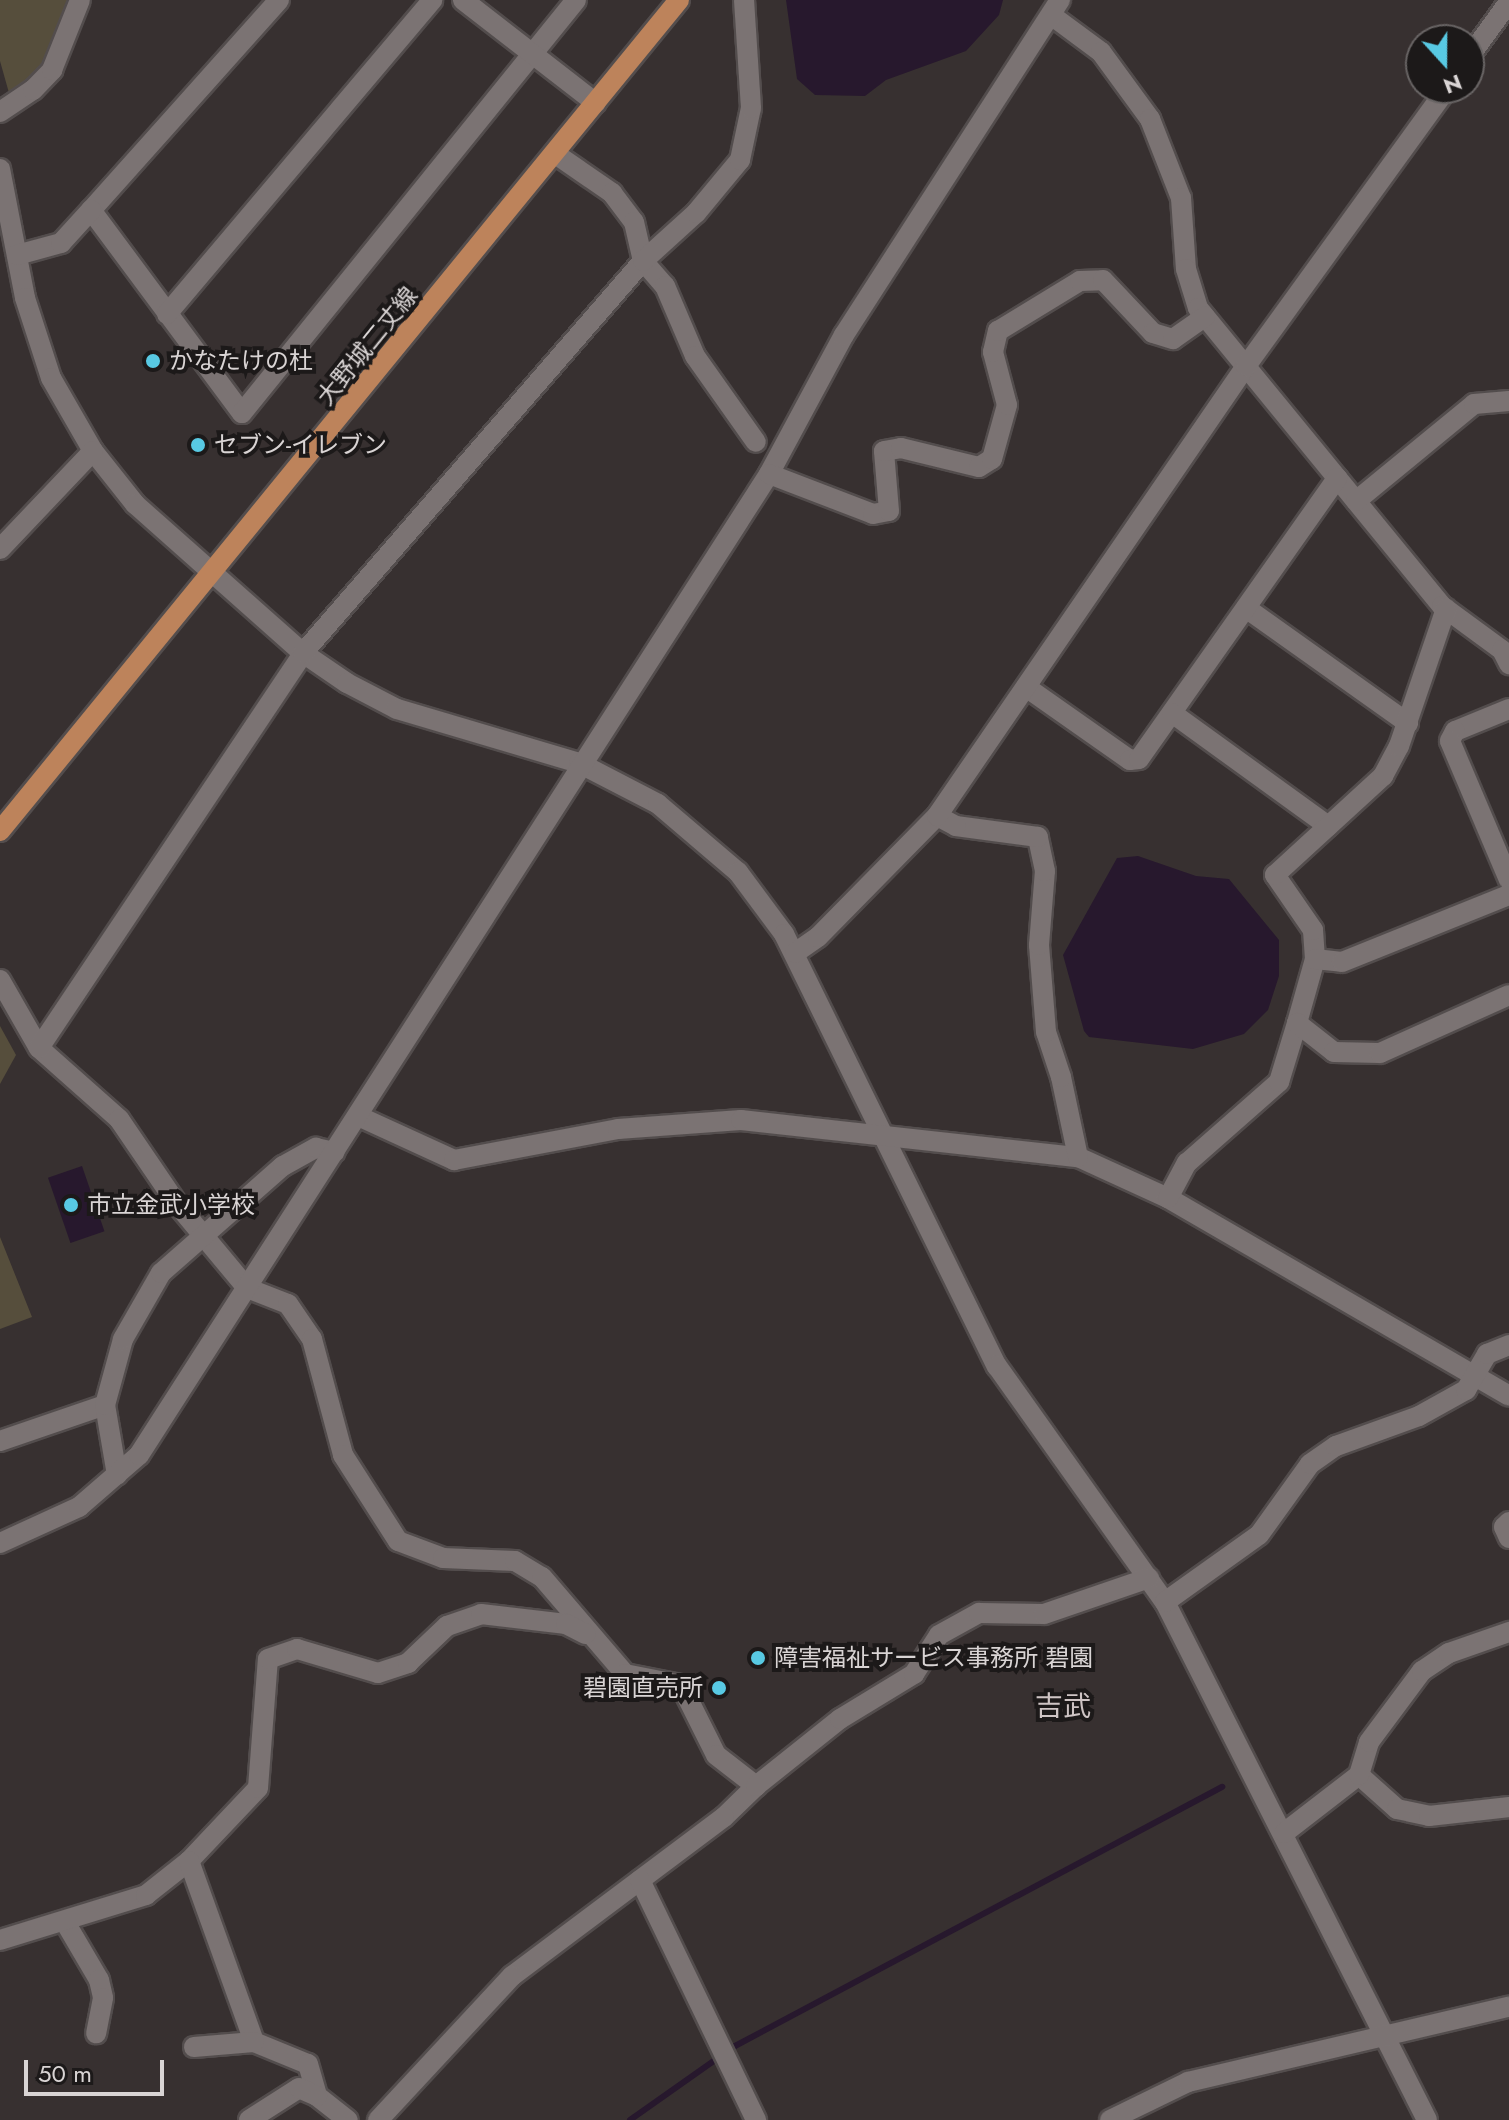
<!DOCTYPE html>
<meta charset="utf-8">
<style>
body{margin:0}
#map{position:relative;width:1509px;height:2120px;overflow:hidden;background:#373030;font-family:Jost,"Noto Sans JP",sans-serif}
div>[style]{position:absolute}
.green>*{inset:0;background:#564e3c}
.water>*{inset:0;background:#27182d;transform-origin:0 0}
.stream>*{height:6px;margin:-3px;padding:0 3px;transform-origin:3px;border-radius:3px;background:#27182d}
.roads{filter:drop-shadow(2px 0 #534d4d) drop-shadow(-2px 0 #534d4d) drop-shadow(0 2px #534d4d) drop-shadow(0 -2px #534d4d)}
.minor>*{height:20px;margin:-10px;padding:0 10px;transform-origin:10px;border-radius:10px;background:#7b7373}
.major>*{height:20px;margin:-10px;padding:0 10px;transform-origin:10px;border-radius:10px;background:#bd835b}
.dots>*{width:22px;height:22px;translate:-50% -50%;box-sizing:border-box;border:4px solid #1c1919;border-radius:50%}
span{translate:-50% -50%;white-space:nowrap;text-align:center;line-height:1.15;-webkit-text-stroke:8px #1c1919;paint-order:stroke}
.street-label{font-size:24px;color:#d9d4d4}
.poi-label{font-size:24px;color:#d9d4d4}
.left{translate:0 -50%;text-align:left}
.right{translate:-100% -50%;text-align:right}
.quarter-label{font-size:28px;color:#cec4c4}
.north{position:absolute;left:1405px;top:24px;width:80px;height:80px;box-sizing:border-box;background:#1c1919;border:2px solid #686464;border-radius:50%;rotate:159deg;font-size:22px;font-weight:700;line-height:32px;text-align:center;color:#d9d4d4}
.north::after{content:'';display:block;margin:auto;width:28px;height:36px;background:#58c9e3;clip-path:polygon(50% 0,100% 100%,50% 72%,0 100%)}
.scale{position:absolute;left:24px;top:2060px;width:140px;height:36px;box-sizing:border-box;border:4px solid #d9d4d4;border-top:0;padding-left:10px;font-size:24px;line-height:28px;white-space:nowrap;color:#d9d4d4;-webkit-text-stroke:6px #1c1919;paint-order:stroke}
</style>
<div id="map">
<div class="green">
<div style="clip-path:polygon(0 0,71px 0,48px 67px,11px 100px,0 61px)"></div>
<div style="clip-path:polygon(0 1026px,16px 1055px,0 1084px)"></div>
<div style="clip-path:polygon(0 1237px,32px 1317px,0 1329px)"></div>
</div>
<div class="water">
<div style="clip-path:polygon(786px 0,1003px 0,999px 15px,966px 51px,886px 80px,865px 96px,815px 95px,797px 79px)"></div>
<div style="clip-path:polygon(1138px 856px,1196px 876px,1229px 879px,1279px 940px,1279px 976px,1268px 1010px,1244px 1034px,1193px 1049px,1089px 1037px,1084px 1031px,1063px 955px,1117px 858px)"></div>
<div style="left:82px;top:1166px;width:69px;height:36px;rotate:71deg"></div>
</div>
<div class="stream">
<div style="left:630px;top:2120px;width:128px;rotate:-35.2deg"></div>
<div style="left:735px;top:2046px;width:552px;rotate:-28.01deg"></div>
</div>
<div class="roads">
<div class="minor">
<div style="left:279px;top:0;width:282px;rotate:131.8deg"></div>
<div style="left:91px;top:210px;width:253px;rotate:53.4deg"></div>
<div style="left:242px;top:413px;width:531px;rotate:-51.04deg"></div>
<div style="left:463px;top:0;width:168px;rotate:37.8deg"></div>
<div style="left:1051px;top:15px;width:62px;rotate:36.5deg"></div>
<div style="left:1101px;top:52px;width:83px;rotate:53.8deg"></div>
<div style="left:1150px;top:119px;width:85px;rotate:68.6deg"></div>
<div style="left:1181px;top:198px;width:71px;rotate:86deg"></div>
<div style="left:1186px;top:269px;width:41px;rotate:72.9deg"></div>
<div style="left:1198px;top:308px;width:385px;rotate:50.7deg"></div>
<div style="left:1442px;top:606px;width:74px;rotate:36.3deg"></div>
<div style="left:1502px;top:650px;width:16px;rotate:63deg"></div>
<div style="left:1469px;top:57px;width:68px;rotate:-54deg"></div>
<div style="left:0;top:112px;width:40px;rotate:-34deg"></div>
<div style="left:33px;top:90px;width:28px;rotate:-46deg"></div>
<div style="left:52px;top:70px;width:75px;rotate:-68.2deg"></div>
<div style="left:557px;top:155px;width:67px;rotate:34.6deg"></div>
<div style="left:612px;top:193px;width:36px;rotate:53deg"></div>
<div style="left:634px;top:222px;width:40px;rotate:77deg"></div>
<div style="left:643px;top:261px;width:33px;rotate:49deg"></div>
<div style="left:665px;top:286px;width:76px;rotate:66.8deg"></div>
<div style="left:695px;top:356px;width:105px;rotate:54.7deg"></div>
<div style="left:0;top:169px;width:131px;rotate:79deg"></div>
<div style="left:25px;top:298px;width:84px;rotate:72deg"></div>
<div style="left:51px;top:378px;width:84px;rotate:60.1deg"></div>
<div style="left:93px;top:451px;width:68px;rotate:51.6deg"></div>
<div style="left:135px;top:504px;width:225px;rotate:41.6deg"></div>
<div style="left:303px;top:653px;width:53px;rotate:34.3deg"></div>
<div style="left:347px;top:683px;width:56px;rotate:27.5deg"></div>
<div style="left:397px;top:709px;width:190px;rotate:16.5deg"></div>
<div style="left:579px;top:763px;width:89px;rotate:27.4deg"></div>
<div style="left:658px;top:804px;width:105px;rotate:40.4deg"></div>
<div style="left:738px;top:872px;width:77px;rotate:53.4deg"></div>
<div style="left:784px;top:934px;width:482px;rotate:63.8deg"></div>
<div style="left:997px;top:1366px;width:290px;rotate:54.6deg"></div>
<div style="left:1165px;top:1602px;width:580px;rotate:63.17deg"></div>
<div style="left:17px;top:255px;width:46px;rotate:-15.3deg"></div>
<div style="left:61px;top:243px;width:45px;rotate:-47.7deg"></div>
<div style="left:167px;top:314px;width:411px;rotate:-49.8deg"></div>
<div style="left:769px;top:474px;width:158px;rotate:-61.7deg"></div>
<div style="left:844px;top:335px;width:399px;rotate:-57.2deg"></div>
<div style="left:1356px;top:501px;width:153px;rotate:-39.4deg"></div>
<div style="left:1474px;top:404px;width:35px;rotate:-5deg"></div>
<div style="left:0;top:549px;width:135px;rotate:-46.5deg"></div>
<div style="left:1246px;top:608px;width:199px;rotate:35.4deg"></div>
<div style="left:1026px;top:687px;width:127px;rotate:35.1deg"></div>
<div style="left:1130px;top:760px;width:9px;rotate:-6deg"></div>
<div style="left:1139px;top:759px;width:344px;rotate:-54.8deg"></div>
<div style="left:1509px;top:709px;width:58px;rotate:157.8deg"></div>
<div style="left:1455px;top:731px;width:11px;rotate:117deg"></div>
<div style="left:1450px;top:741px;width:151px;rotate:67deg"></div>
<div style="left:1172px;top:713px;width:193px;rotate:35.9deg"></div>
<div style="left:795px;top:953px;width:28px;rotate:-35deg"></div>
<div style="left:818px;top:937px;width:170px;rotate:-45.5deg"></div>
<div style="left:1315px;top:959px;width:29px;rotate:-94deg"></div>
<div style="left:1313px;top:930px;width:67px;rotate:-124.6deg"></div>
<div style="left:1275px;top:875px;width:147px;rotate:-42.5deg"></div>
<div style="left:1383px;top:776px;width:34px;rotate:-62deg"></div>
<div style="left:1399px;top:746px;width:145px;rotate:-71.1deg"></div>
<div style="left:0;top:980px;width:78px;rotate:60.2deg"></div>
<div style="left:39px;top:1048px;width:107px;rotate:41.6deg"></div>
<div style="left:119px;top:1119px;width:103px;rotate:55.7deg"></div>
<div style="left:177px;top:1204px;width:109px;rotate:50.2deg"></div>
<div style="left:247px;top:1288px;width:44px;rotate:21.3deg"></div>
<div style="left:288px;top:1304px;width:42px;rotate:55.6deg"></div>
<div style="left:312px;top:1339px;width:120px;rotate:75deg"></div>
<div style="left:343px;top:1455px;width:102px;rotate:57.4deg"></div>
<div style="left:398px;top:1541px;width:48px;rotate:20.7deg"></div>
<div style="left:443px;top:1558px;width:72px;rotate:2.4deg"></div>
<div style="left:515px;top:1561px;width:31px;rotate:31deg"></div>
<div style="left:542px;top:1577px;width:128px;rotate:49.4deg"></div>
<div style="left:625px;top:1674px;width:57px;rotate:11.1deg"></div>
<div style="left:681px;top:1685px;width:78px;rotate:63.4deg"></div>
<div style="left:716px;top:1755px;width:51px;rotate:37.8deg"></div>
<div style="left:756px;top:1786px;width:45px;rotate:135.9deg"></div>
<div style="left:724px;top:1817px;width:265px;rotate:143.1deg"></div>
<div style="left:512px;top:1976px;width:197px;rotate:132.9deg"></div>
<div style="left:1297px;top:1023px;width:66px;rotate:-74.3deg"></div>
<div style="left:1315px;top:959px;width:27px;rotate:6deg"></div>
<div style="left:1342px;top:962px;width:180px;rotate:-21.9deg"></div>
<div style="left:39px;top:1048px;width:475px;rotate:-56.2deg"></div>
<div style="left:303px;top:653px;width:519px;rotate:-49.06deg"></div>
<div style="left:643px;top:261px;width:72px;rotate:-42.2deg"></div>
<div style="left:696px;top:213px;width:69px;rotate:-50.3deg"></div>
<div style="left:740px;top:160px;width:53px;rotate:-78.1deg"></div>
<div style="left:751px;top:108px;width:108px;rotate:-93.7deg"></div>
<div style="left:358px;top:1116px;width:106px;rotate:24.6deg"></div>
<div style="left:454px;top:1160px;width:167px;rotate:-10.7deg"></div>
<div style="left:618px;top:1129px;width:123px;rotate:-4.2deg"></div>
<div style="left:741px;top:1120px;width:339px;rotate:6.3deg"></div>
<div style="left:1078px;top:1157px;width:99px;rotate:24.5deg"></div>
<div style="left:1168px;top:1198px;width:394px;rotate:30.1deg"></div>
<div style="left:1078px;top:1157px;width:82px;rotate:-102deg"></div>
<div style="left:1061px;top:1077px;width:47px;rotate:-108.4deg"></div>
<div style="left:1046px;top:1032px;width:87px;rotate:-94.6deg"></div>
<div style="left:1039px;top:945px;width:74px;rotate:-85.4deg"></div>
<div style="left:1045px;top:871px;width:35px;rotate:-102deg"></div>
<div style="left:1038px;top:837px;width:83px;rotate:-172.4deg"></div>
<div style="left:956px;top:826px;width:21px;rotate:-152deg"></div>
<div style="left:937px;top:816px;width:546px;rotate:-55.52deg"></div>
<div style="left:1246px;top:366px;width:343px;rotate:-54.1deg"></div>
<div style="left:1168px;top:1198px;width:40px;rotate:-62deg"></div>
<div style="left:1187px;top:1163px;width:123px;rotate:-41.4deg"></div>
<div style="left:1279px;top:1082px;width:62px;rotate:-73deg"></div>
<div style="left:1297px;top:1023px;width:47px;rotate:38.1deg"></div>
<div style="left:1334px;top:1052px;width:46px;rotate:1.2deg"></div>
<div style="left:1380px;top:1053px;width:141px;rotate:-24.2deg"></div>
<div style="left:0;top:1441px;width:111px;rotate:-18.9deg"></div>
<div style="left:117px;top:1475px;width:71px;rotate:-99.7deg"></div>
<div style="left:105px;top:1405px;width:68px;rotate:-74.7deg"></div>
<div style="left:123px;top:1339px;width:76px;rotate:-60.1deg"></div>
<div style="left:161px;top:1273px;width:162px;rotate:-41.3deg"></div>
<div style="left:283px;top:1166px;width:38px;rotate:-29deg"></div>
<div style="left:316px;top:1148px;width:19px;rotate:12deg"></div>
<div style="left:1509px;top:1522px;width:7px;rotate:135deg"></div>
<div style="left:1504px;top:1527px;width:12px;rotate:66deg"></div>
<div style="left:0;top:1543px;width:87px;rotate:-24.5deg"></div>
<div style="left:79px;top:1507px;width:79px;rotate:-40.9deg"></div>
<div style="left:139px;top:1455px;width:1166px;rotate:-57.29deg"></div>
<div style="left:769px;top:474px;width:111px;rotate:21deg"></div>
<div style="left:873px;top:514px;width:16px;rotate:-11deg"></div>
<div style="left:889px;top:511px;width:60px;rotate:-94.8deg"></div>
<div style="left:884px;top:451px;width:17px;rotate:-10deg"></div>
<div style="left:901px;top:448px;width:80px;rotate:13.7deg"></div>
<div style="left:979px;top:467px;width:15px;rotate:-32deg"></div>
<div style="left:992px;top:459px;width:56px;rotate:-74.5deg"></div>
<div style="left:1007px;top:405px;width:55px;rotate:-104.8deg"></div>
<div style="left:993px;top:352px;width:22px;rotate:-77deg"></div>
<div style="left:998px;top:331px;width:96px;rotate:-31.4deg"></div>
<div style="left:1080px;top:281px;width:23px;rotate:-2deg"></div>
<div style="left:1103px;top:280px;width:73px;rotate:46.7deg"></div>
<div style="left:1153px;top:333px;width:21px;rotate:17deg"></div>
<div style="left:1173px;top:339px;width:39px;rotate:-35deg"></div>
<div style="left:1165px;top:1602px;width:115px;rotate:-35.5deg"></div>
<div style="left:1259px;top:1535px;width:87px;rotate:-54.3deg"></div>
<div style="left:1310px;top:1464px;width:32px;rotate:-35deg"></div>
<div style="left:1336px;top:1446px;width:88px;rotate:-19.9deg"></div>
<div style="left:1419px;top:1416px;width:54px;rotate:-29deg"></div>
<div style="left:1466px;top:1390px;width:42px;rotate:-59.7deg"></div>
<div style="left:1487px;top:1354px;width:24px;rotate:-22deg"></div>
<div style="left:1359px;top:1775px;width:51px;rotate:41.8deg"></div>
<div style="left:1397px;top:1809px;width:33px;rotate:12deg"></div>
<div style="left:1429px;top:1816px;width:81px;rotate:-6.4deg"></div>
<div style="left:756px;top:1786px;width:107px;rotate:-38.6deg"></div>
<div style="left:840px;top:1719px;width:87px;rotate:-31.3deg"></div>
<div style="left:914px;top:1674px;width:46px;rotate:-57.3deg"></div>
<div style="left:939px;top:1635px;width:46px;rotate:-28.8deg"></div>
<div style="left:979px;top:1613px;width:65px;rotate:0.9deg"></div>
<div style="left:1044px;top:1614px;width:111px;rotate:-18.9deg"></div>
<div style="left:1284px;top:1833px;width:95px;rotate:-37.7deg"></div>
<div style="left:1359px;top:1775px;width:34px;rotate:-73deg"></div>
<div style="left:1369px;top:1742px;width:89px;rotate:-53.3deg"></div>
<div style="left:1422px;top:1671px;width:32px;rotate:-34deg"></div>
<div style="left:1449px;top:1653px;width:64px;rotate:-19.3deg"></div>
<div style="left:189px;top:1861px;width:100px;rotate:-46.6deg"></div>
<div style="left:258px;top:1788px;width:129px;rotate:-85.6deg"></div>
<div style="left:268px;top:1659px;width:31px;rotate:-19deg"></div>
<div style="left:297px;top:1649px;width:84px;rotate:16.5deg"></div>
<div style="left:378px;top:1673px;width:32px;rotate:-18deg"></div>
<div style="left:408px;top:1663px;width:54px;rotate:-43.5deg"></div>
<div style="left:447px;top:1626px;width:36px;rotate:-19deg"></div>
<div style="left:481px;top:1614px;width:86px;rotate:6.7deg"></div>
<div style="left:566px;top:1624px;width:22px;rotate:27deg"></div>
<div style="left:640px;top:1880px;width:267px;rotate:64.2deg"></div>
<div style="left:65px;top:1922px;width:67px;rotate:59.6deg"></div>
<div style="left:99px;top:1980px;width:18px;rotate:77deg"></div>
<div style="left:103px;top:1998px;width:36px;rotate:101deg"></div>
<div style="left:0;top:1940px;width:153px;rotate:-17.1deg"></div>
<div style="left:146px;top:1895px;width:55px;rotate:-38.3deg"></div>
<div style="left:189px;top:1861px;width:192px;rotate:70.2deg"></div>
<div style="left:254px;top:2042px;width:58px;rotate:22.2deg"></div>
<div style="left:308px;top:2064px;width:33px;rotate:74deg"></div>
<div style="left:317px;top:2096px;width:39px;rotate:38deg"></div>
<div style="left:194px;top:2047px;width:60px;rotate:-4.8deg"></div>
<div style="left:249px;top:2120px;width:59px;rotate:-32.6deg"></div>
<div style="left:299px;top:2088px;width:20px;rotate:24deg"></div>
<div style="left:1110px;top:2120px;width:87px;rotate:-26deg"></div>
<div style="left:1188px;top:2082px;width:330px;rotate:-13.2deg"></div>
</div>
<div class="major">
<div style="left:0;top:831px;width:1073px;rotate:-50.75deg"></div>
</div>
</div>
<div class="dots">
<div style="left:153px;top:361px;background:#58c9e3"></div>
<div style="left:198px;top:445px;background:#58c9e3"></div>
<div style="left:71px;top:1205px;background:#58c9e3"></div>
<div style="left:758px;top:1658px;background:#58c9e3"></div>
<div style="left:719px;top:1688px;background:#58c9e3"></div>
</div>
<div class="street-label">
<span style="left:367px;top:346px;rotate:-51deg">大野城二丈線</span>
</div>
<div class="poi-label">
<span class="left" style="left:169px;top:361px">かなたけの杜</span>
<span class="left" style="left:214px;top:445px">セブン-イレブン</span>
<span class="left" style="left:87px;top:1205px">市立金武小学校</span>
<span class="left" style="left:774px;top:1658px">障害福祉サービス事務所 碧園</span>
<span class="right" style="left:703px;top:1688px">碧園直売所</span>
</div>
<div class="quarter-label">
<span style="left:1063px;top:1707px">吉武</span>
</div>
<div class="north">N</div>
<div class="scale">50 m</div>
</div>
